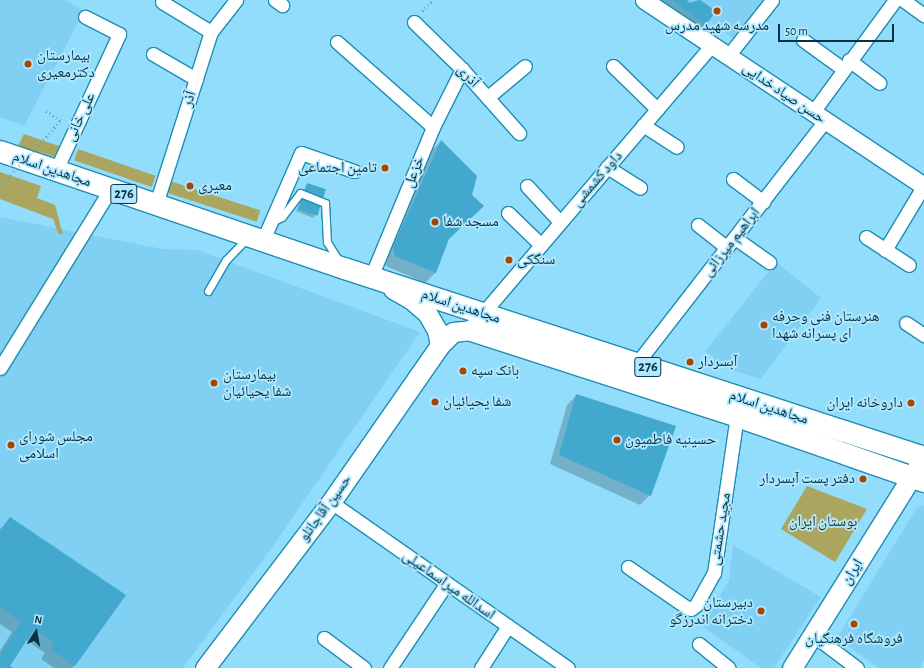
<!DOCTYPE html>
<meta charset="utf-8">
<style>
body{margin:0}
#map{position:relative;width:924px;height:668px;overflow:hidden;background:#92ddfc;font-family:"Alegreya Sans","Noto Naskh Arabic",sans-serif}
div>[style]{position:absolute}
.built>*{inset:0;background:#7fd0f2}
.green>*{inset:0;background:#aaa660;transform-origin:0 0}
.shadow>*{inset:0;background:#0003}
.building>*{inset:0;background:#42a8cd;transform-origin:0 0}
.path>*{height:2.5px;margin-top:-1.25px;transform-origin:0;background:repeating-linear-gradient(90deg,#62a3bd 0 1px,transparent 0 4px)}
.roads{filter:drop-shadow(1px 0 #1e8db2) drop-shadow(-1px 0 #1e8db2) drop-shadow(0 1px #1e8db2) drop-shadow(0 -1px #1e8db2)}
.service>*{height:7px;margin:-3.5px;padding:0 3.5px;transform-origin:3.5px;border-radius:3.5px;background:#fff}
.minor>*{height:13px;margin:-6.5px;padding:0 6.5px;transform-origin:6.5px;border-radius:6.5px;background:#fff}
.tertiary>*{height:17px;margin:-8.5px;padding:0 8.5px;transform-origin:8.5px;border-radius:8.5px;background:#fff}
.secondary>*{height:19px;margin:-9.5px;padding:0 9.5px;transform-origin:9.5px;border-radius:9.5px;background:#fff}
.primary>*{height:21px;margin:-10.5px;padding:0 10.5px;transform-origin:10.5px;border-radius:10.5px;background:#fff}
.path-bridge>*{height:2.5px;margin-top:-1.25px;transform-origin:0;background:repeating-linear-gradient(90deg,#62a3bd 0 1px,transparent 0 4px)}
.dots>*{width:11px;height:11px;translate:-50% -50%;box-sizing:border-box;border:2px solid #b1e8ff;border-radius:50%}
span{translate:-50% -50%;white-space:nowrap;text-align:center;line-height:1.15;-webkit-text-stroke:3.5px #b1e8ff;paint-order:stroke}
.shield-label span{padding:1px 3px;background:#b1e8ff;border:1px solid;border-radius:3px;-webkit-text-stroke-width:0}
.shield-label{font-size:14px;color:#053343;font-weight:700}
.poi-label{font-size:15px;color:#053343}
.left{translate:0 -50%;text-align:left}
.right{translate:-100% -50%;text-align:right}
.street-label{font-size:15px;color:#053343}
.park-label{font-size:15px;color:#37350d}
.north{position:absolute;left:16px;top:612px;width:40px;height:40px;-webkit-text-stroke:3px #b1e8ff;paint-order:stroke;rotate:11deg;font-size:11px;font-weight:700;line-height:16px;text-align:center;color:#053343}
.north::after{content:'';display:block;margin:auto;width:14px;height:18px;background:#053343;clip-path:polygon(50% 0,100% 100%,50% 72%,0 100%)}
.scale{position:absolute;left:778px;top:24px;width:116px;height:18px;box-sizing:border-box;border:2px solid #053343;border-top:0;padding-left:5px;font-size:12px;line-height:14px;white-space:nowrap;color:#053343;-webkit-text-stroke:3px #b1e8ff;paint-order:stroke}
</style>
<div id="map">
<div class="built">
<div style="clip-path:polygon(0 0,66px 0,84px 11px,24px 126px,0 117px)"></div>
<div style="clip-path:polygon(659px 0,766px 0,736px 41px,711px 22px,705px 30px)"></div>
<div style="clip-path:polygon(0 217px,163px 249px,197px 250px,420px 332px,273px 546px,183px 668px,0 668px)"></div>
<div style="clip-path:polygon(776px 262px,821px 298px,761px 379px,712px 364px,715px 358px,705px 352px)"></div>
<div style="clip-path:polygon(924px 505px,924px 660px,920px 668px,878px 668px,837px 638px,916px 509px)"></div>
<div style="clip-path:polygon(733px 545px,821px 597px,774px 668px,761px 668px,701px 625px,729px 581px)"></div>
</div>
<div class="green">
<div style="clip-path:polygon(24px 134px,62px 147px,55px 157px,18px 146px)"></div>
<div style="left:78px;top:149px;width:82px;height:12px;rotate:19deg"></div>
<div style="clip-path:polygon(0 172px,41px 186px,37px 198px,55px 205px,63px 235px,58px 233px,53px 219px,0 199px)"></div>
<div style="left:170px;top:181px;width:95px;height:12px;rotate:18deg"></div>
<div style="clip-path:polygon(807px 486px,867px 509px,835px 562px,781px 529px)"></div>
</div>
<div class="shadow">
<div style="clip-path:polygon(660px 0,685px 0,690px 3px,698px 0,715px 11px,701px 29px)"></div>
<div style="clip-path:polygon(440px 142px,471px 196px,448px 239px,435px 273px,425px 283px,386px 266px,384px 258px,431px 151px)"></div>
<div style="clip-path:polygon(307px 184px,315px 215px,313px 218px,296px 211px)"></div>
<div style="clip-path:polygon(577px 395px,650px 495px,640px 505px,550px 464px,567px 405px)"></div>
<div style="clip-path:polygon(10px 519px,75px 665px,72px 668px,54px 668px,41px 659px,45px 653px,26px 640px,9px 666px,12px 668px,0 668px,0 651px,12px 632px,0 624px,0 529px)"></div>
</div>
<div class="building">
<div style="clip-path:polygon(672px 0,687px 0,690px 3px,700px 0,716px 11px,706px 25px)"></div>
<div style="clip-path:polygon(441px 140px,477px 176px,472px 195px,484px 206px,449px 239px,436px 273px,395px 256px,393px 247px)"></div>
<div style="left:307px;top:183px;width:20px;height:28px;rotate:18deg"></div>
<div style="clip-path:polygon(576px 394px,676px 426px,651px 496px,559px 455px)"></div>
<div style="clip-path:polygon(10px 517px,126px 595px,75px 666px,50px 649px,54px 643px,34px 629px,10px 666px,13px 668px,0 668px,0 655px,21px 622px,0 607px,0 531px)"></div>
</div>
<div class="path">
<div style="left:422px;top:11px;width:16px;rotate:-45deg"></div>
</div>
<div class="roads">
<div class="service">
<div style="left:272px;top:222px;width:11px;rotate:-27deg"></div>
<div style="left:282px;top:217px;width:30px;rotate:-53deg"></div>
<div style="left:300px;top:193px;width:27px;rotate:22deg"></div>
<div style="left:325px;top:203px;width:39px;rotate:87deg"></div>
<div style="left:327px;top:242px;width:22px;rotate:58deg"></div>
<div style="left:208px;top:291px;width:36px;rotate:-60deg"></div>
<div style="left:226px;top:260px;width:30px;rotate:-46deg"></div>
</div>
<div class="minor">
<div style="left:275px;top:0;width:9px;rotate:36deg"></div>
<div style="left:903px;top:0;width:26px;rotate:36deg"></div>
<div style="left:162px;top:2px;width:57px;rotate:31.5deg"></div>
<div style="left:414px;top:22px;width:67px;rotate:44.4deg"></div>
<div style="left:462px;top:69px;width:86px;rotate:48.3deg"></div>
<div style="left:803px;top:40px;width:49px;rotate:35.9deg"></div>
<div style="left:337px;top:42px;width:128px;rotate:41.5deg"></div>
<div style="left:153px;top:54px;width:50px;rotate:30.2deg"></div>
<div style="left:728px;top:56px;width:71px;rotate:-51.8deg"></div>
<div style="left:849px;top:60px;width:38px;rotate:37deg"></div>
<div style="left:613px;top:66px;width:62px;rotate:44.3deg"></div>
<div style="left:488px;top:97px;width:48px;rotate:-40deg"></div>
<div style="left:813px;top:112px;width:139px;rotate:-53.8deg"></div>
<div style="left:643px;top:125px;width:40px;rotate:32.9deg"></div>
<div style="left:607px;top:167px;width:39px;rotate:32deg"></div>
<div style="left:56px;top:170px;width:150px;rotate:-65.1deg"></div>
<div style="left:119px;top:34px;width:38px;rotate:-153deg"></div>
<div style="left:733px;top:179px;width:38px;rotate:37deg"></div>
<div style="left:527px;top:186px;width:49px;rotate:47.5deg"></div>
<div style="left:156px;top:204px;width:181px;rotate:-72.3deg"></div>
<div style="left:211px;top:32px;width:41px;rotate:-52deg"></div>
<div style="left:508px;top:213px;width:46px;rotate:44.1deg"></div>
<div style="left:698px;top:225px;width:37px;rotate:38deg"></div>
<div style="left:866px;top:237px;width:51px;rotate:33.1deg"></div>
<div style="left:735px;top:238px;width:42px;rotate:35.2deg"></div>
<div style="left:263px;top:240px;width:95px;rotate:-66.4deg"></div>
<div style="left:301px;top:153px;width:56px;rotate:18.8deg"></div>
<div style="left:885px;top:250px;width:76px;rotate:-59deg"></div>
<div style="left:371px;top:277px;width:162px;rotate:-67.5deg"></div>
<div style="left:433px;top:127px;width:65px;rotate:-63.4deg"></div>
<div style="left:483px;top:313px;width:353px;rotate:-49.5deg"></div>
<div style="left:906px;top:323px;width:22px;rotate:34deg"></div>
<div style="left:637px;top:363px;width:306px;rotate:-52.2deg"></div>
<div style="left:0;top:368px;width:209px;rotate:-58.3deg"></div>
<div style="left:331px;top:502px;width:289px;rotate:35deg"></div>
<div style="left:628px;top:567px;width:70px;rotate:34.6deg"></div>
<div style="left:686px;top:607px;width:5px;rotate:22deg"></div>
<div style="left:691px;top:609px;width:6px;rotate:-39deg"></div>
<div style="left:696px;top:605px;width:37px;rotate:-61deg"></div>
<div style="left:714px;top:573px;width:159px;rotate:-81.7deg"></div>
<div style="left:813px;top:635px;width:55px;rotate:36.9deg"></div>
<div style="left:324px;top:638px;width:50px;rotate:36.9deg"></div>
<div style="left:699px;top:644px;width:38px;rotate:39deg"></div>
<div style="left:390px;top:668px;width:102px;rotate:-56.2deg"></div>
<div style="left:481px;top:668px;width:50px;rotate:-57.3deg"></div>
</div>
<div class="tertiary">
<div style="left:644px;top:0;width:336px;rotate:33.6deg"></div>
</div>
<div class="secondary">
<div style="left:393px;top:289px;width:22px;rotate:30deg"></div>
<div style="left:412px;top:300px;width:20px;rotate:41deg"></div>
<div style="left:427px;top:313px;width:20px;rotate:60deg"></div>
<div style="left:437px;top:330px;width:15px;rotate:79deg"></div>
<div style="left:205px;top:668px;width:208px;rotate:-52.8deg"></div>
<div style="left:331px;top:502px;width:191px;rotate:-55.2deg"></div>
<div style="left:440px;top:345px;width:18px;rotate:-45deg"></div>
<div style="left:453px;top:332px;width:18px;rotate:-6deg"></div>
<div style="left:792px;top:668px;width:249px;rotate:-58deg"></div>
</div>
<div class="primary">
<div style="left:0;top:151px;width:363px;rotate:18.8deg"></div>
<div style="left:344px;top:268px;width:610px;rotate:18.05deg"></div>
<div style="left:471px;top:330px;width:280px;rotate:17.9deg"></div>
<div style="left:737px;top:416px;width:198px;rotate:19.2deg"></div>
</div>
</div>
<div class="path-bridge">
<div style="left:0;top:187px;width:89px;rotate:-47.7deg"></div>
<div style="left:60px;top:121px;width:19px;rotate:-145deg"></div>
</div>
<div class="dots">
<div style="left:717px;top:11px;background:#a74602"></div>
<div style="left:28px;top:64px;background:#a74602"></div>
<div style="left:385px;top:168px;background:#a74602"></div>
<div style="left:190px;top:186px;background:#a74602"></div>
<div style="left:435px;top:222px;background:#a74602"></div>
<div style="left:509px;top:260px;background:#a74602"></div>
<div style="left:764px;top:325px;background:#a74602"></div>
<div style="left:690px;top:362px;background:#a74602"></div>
<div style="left:463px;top:371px;background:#a74602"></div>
<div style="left:214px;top:383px;background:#a74602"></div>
<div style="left:435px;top:402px;background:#a74602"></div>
<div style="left:911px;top:403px;background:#a74602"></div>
<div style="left:617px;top:440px;background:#a74602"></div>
<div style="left:11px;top:445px;background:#a74602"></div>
<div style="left:863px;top:479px;background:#a74602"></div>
<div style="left:761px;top:611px;background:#a74602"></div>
<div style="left:854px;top:624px;background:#a74602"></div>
</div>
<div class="shield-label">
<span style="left:124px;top:194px">276</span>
<span style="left:648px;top:367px">276</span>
</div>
<div class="poi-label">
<span style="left:717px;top:26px">مدرسه شهید مدرس</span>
<span class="left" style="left:37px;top:64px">بیمارستان<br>دکترمعیری</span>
<span class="right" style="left:377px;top:168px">تامین اجتماعی</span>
<span class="left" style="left:198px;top:186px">معیری</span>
<span class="left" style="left:443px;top:222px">مسجد شفا</span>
<span class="left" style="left:517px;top:260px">سنگکی</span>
<span class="left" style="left:772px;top:325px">هنرستان فنی وحرفه<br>ای پسرانه شهدا</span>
<span class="left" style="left:698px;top:362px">آبسردار</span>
<span class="left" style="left:471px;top:371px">بانک سپه</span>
<span class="left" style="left:223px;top:383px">بیمارستان<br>شفا یحیائیان</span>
<span class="left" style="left:443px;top:402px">شفا یحیائیان</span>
<span class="right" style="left:903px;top:403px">داروخانه ایران</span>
<span class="left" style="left:19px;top:445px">مجلس شورای<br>اسلامی</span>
<span class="left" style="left:625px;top:440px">حسینیه فاطمیون</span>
<span class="right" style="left:855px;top:479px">دفتر پست آبسردار</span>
<span class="right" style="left:753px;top:611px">دبیرستان<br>دخترانه اندرزگو</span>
<span style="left:854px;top:639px">فروشگاه فرهنگیان</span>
</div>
<div class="street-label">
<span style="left:468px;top:76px;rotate:46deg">آذری</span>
<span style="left:784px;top:93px;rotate:34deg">حسن صیاد خدایی</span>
<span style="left:189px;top:99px;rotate:-72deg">آذر</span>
<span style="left:80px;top:117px;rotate:-65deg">علی خانی</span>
<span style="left:52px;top:169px;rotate:19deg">مجاهدین اسلام</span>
<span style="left:414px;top:172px;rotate:-68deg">خزعل</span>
<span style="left:597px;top:179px;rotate:-49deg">داود کشمشی</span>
<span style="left:731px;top:242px;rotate:-52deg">ابراهیم میرزائی</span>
<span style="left:461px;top:306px;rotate:18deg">مجاهدین اسلام</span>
<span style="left:769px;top:407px;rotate:18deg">مجاهدین اسلام</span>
<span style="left:325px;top:508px;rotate:-54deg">حسین آقاجانلو</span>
<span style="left:720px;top:529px;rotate:-81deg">مجید حشمتی</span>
<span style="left:852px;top:572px;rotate:-58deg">ایران</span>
<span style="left:449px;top:585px;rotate:35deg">اسدالله میراسماعیلی</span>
</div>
<div class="park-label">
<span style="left:823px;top:522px">بوستان ایران</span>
</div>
<div class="north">N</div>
<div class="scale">50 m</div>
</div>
